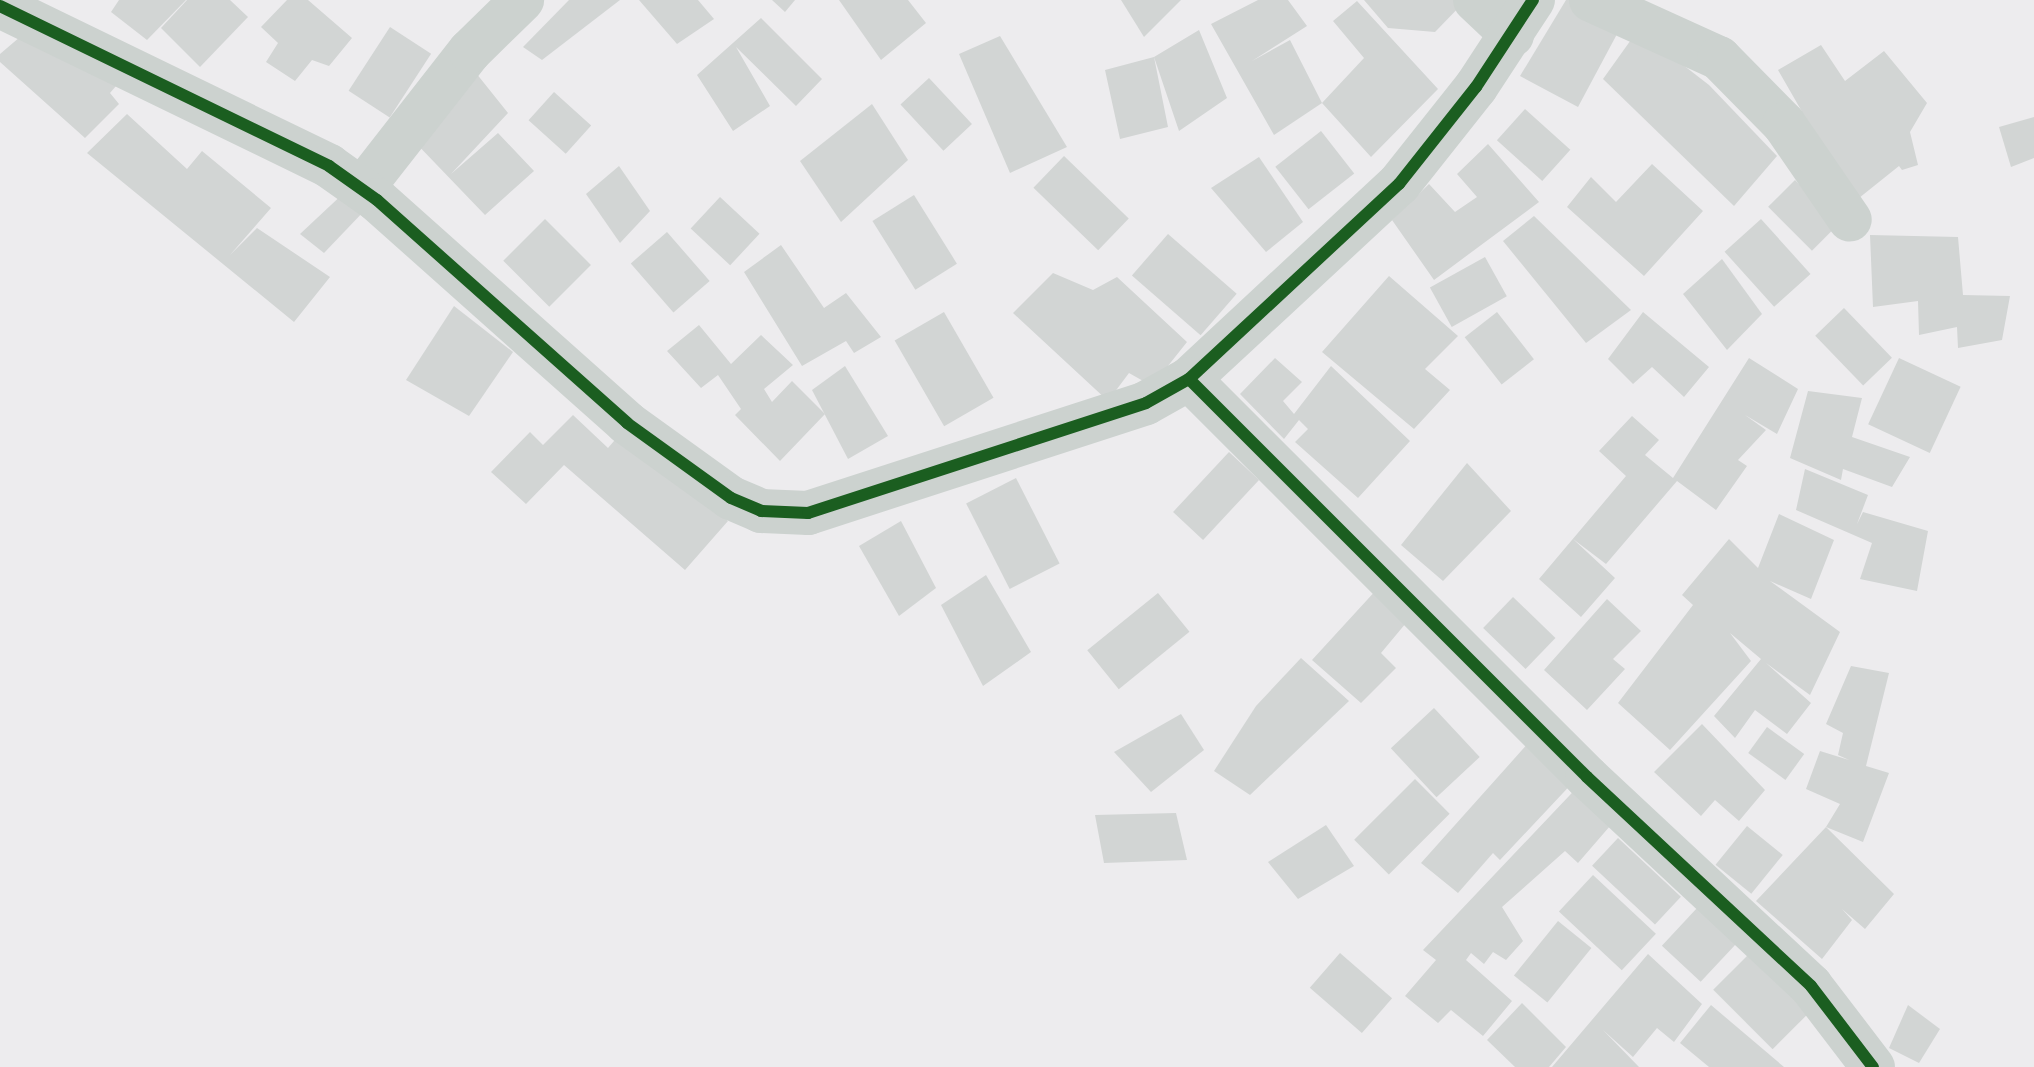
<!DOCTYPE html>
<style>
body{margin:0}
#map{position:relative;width:2034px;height:1067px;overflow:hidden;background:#edecee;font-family:Karla,sans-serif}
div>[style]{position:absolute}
.building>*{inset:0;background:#d2d5d4;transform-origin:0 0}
.minor>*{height:44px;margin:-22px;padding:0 22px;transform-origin:22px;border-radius:22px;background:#ccd2cf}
.tertiary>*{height:44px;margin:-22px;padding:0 22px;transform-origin:22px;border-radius:22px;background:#ccd2cf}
.cycleway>*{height:12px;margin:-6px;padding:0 6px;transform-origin:6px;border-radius:6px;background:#1b5e20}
span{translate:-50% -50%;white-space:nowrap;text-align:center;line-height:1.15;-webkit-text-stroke:6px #fff;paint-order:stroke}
</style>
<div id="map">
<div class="building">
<div style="clip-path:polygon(119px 0,186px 0,147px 40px,111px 12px)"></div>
<div style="clip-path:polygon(187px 0,230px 0,248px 17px,200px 67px,161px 28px)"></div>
<div style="clip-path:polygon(287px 0,308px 0,352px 38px,329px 66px,312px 60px,295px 81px,266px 62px,278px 43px,261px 27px)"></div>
<div style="clip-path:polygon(569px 0,620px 0,542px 60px,523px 47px)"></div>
<div style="clip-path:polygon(639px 0,698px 0,714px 19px,677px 44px)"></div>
<div style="clip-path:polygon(772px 0,795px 0,785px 12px)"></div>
<div style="clip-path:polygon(839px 0,908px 0,926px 23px,881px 60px)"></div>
<div style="clip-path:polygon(1121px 0,1181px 0,1144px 37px)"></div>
<div style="clip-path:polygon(1258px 0,1288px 0,1307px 26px,1252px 61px,1290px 40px,1322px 103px,1364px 58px,1333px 21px,1357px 1px,1438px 89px,1371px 157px,1322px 103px,1274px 135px,1211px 24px)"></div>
<div style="clip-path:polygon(1364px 0,1466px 0,1435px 32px,1388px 28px)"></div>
<div style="clip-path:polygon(1566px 0,1587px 0,1624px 21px,1578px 107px,1520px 76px)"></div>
<div style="clip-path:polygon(761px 18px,822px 79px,796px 106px,736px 47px,770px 106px,733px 131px,697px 75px)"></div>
<div style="clip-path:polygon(34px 25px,128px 72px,110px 93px,119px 104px,85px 138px,0 62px,0 54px)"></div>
<div style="left:390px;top:27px;width:49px;height:76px;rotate:33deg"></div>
<div style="clip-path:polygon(1199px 30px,1227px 98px,1179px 131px,1154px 57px,1168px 127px,1120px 139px,1105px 70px,1154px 57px)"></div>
<div style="clip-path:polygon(1638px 30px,1709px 85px,1777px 156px,1734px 206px,1603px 79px)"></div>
<div style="clip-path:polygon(1000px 36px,1067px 147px,1010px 173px,959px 54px)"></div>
<div style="clip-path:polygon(1821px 45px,1845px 81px,1884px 51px,1927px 103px,1910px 132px,1918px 165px,1902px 170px,1899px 166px,1854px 202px,1778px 70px)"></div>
<div style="clip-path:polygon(472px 68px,508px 113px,451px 174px,498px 133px,534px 171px,485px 215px,411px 138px)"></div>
<div style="left:929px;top:78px;width:63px;height:39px;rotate:47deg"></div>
<div style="left:554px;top:92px;width:50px;height:38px;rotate:42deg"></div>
<div style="clip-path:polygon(872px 104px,908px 160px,841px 222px,800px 161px)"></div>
<div style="left:1525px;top:109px;width:61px;height:42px;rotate:42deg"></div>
<div style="clip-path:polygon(127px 114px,187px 169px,202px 151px,271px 208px,230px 255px,257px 228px,330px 277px,294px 322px,87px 153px)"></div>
<div style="clip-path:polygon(2034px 117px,2034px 158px,2011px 167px,1999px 127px)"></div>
<div style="left:1321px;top:131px;width:54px;height:58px;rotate:52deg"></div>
<div style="clip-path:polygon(1488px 144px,1539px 202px,1434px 280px,1392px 220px,1429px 184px,1455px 212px,1477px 197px,1457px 174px)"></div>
<div style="left:1064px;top:156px;width:90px;height:44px;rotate:44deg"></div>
<div style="clip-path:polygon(1259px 157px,1303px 222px,1266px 252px,1211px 188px)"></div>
<div style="clip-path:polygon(1652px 164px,1703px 211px,1644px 276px,1567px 207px,1591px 177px,1616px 202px)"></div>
<div style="clip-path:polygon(619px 166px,650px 211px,620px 243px,586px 194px)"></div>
<div style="left:1795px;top:180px;width:62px;height:38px;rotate:45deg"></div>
<div style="clip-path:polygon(347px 190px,366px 209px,324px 253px,300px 234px)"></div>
<div style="left:914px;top:195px;width:81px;height:49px;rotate:58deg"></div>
<div style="left:720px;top:197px;width:54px;height:43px;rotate:43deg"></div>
<div style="clip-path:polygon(1534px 216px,1631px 310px,1586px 343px,1503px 241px)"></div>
<div style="left:545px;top:219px;width:65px;height:59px;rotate:45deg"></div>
<div style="left:1761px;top:219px;width:74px;height:49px;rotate:48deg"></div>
<div style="left:667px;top:232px;width:65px;height:48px;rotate:49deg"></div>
<div style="left:1168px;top:234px;width:91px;height:55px;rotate:41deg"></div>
<div style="clip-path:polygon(1870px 235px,1958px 237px,1963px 295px,2010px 296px,2002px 340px,1958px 348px,1957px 327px,1919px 335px,1918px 301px,1873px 307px)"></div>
<div style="clip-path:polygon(781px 245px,824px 308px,846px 293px,881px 337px,854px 353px,846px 341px,802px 366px,744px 272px)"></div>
<div style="left:1485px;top:257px;width:45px;height:63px;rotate:61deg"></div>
<div style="clip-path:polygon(1722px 259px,1762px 314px,1727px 350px,1683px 294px)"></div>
<div style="clip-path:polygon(1053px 273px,1093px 290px,1117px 277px,1187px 342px,1152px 386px,1129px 373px,1108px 401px,1013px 313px)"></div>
<div style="clip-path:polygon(1389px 276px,1458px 336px,1425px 369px,1450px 390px,1414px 429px,1322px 352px)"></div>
<div style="clip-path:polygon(454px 306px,513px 352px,469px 416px,406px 380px)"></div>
<div style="left:1844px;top:308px;width:69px;height:40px;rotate:46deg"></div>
<div style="left:944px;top:312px;width:99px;height:57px;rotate:60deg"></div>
<div style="left:1497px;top:312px;width:60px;height:41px;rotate:52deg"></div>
<div style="clip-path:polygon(1643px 312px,1709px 367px,1684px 397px,1652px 367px,1633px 384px,1608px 359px)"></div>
<div style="clip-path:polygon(699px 325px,731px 364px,761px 335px,793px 365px,764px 389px,772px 402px,792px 381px,825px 414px,780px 461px,735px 415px,741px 409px,718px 375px,701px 388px,667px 351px)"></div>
<div style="clip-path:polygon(1275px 358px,1302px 382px,1283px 401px,1294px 414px,1331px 366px,1410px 441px,1358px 498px,1295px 442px,1308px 429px,1299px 420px,1284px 439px,1240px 394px)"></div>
<div style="clip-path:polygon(1749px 358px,1798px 389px,1777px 434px,1745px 415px,1766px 430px,1738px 460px,1747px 466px,1716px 510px,1677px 481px,1606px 564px,1573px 539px,1615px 578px,1581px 617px,1539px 579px,1626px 476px,1599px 451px,1632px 416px,1659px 440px,1645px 455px,1673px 478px)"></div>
<div style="left:1899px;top:358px;width:68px;height:73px;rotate:25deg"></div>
<div style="clip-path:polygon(845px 366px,888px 436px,848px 459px,812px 390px)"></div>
<div style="clip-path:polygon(1808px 391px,1862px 398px,1852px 437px,1910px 457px,1892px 487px,1843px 469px,1841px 480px,1790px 458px)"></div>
<div style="clip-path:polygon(573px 415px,608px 448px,620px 434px,728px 521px,685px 570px,564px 465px,526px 504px,491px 472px,530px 432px,543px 445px)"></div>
<div style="left:1229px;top:452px;width:41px;height:82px;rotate:43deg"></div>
<div style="clip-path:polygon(1467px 463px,1511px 511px,1443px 581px,1401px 545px)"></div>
<div style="clip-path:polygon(1805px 469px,1868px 495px,1857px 524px,1863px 512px,1928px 531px,1917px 591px,1860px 579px,1872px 543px,1796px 510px)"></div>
<div style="left:1016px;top:478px;width:96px;height:56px;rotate:63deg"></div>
<div style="clip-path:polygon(1779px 514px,1834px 540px,1811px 599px,1770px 581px,1840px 632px,1810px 695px,1766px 663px,1811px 703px,1787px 734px,1755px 710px,1735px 738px,1714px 716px,1761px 659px,1730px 633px,1751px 661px,1670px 750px,1618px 703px,1693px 605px,1682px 595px,1729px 539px,1758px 568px)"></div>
<div style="clip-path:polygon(901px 521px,936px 588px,899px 616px,859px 546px)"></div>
<div style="clip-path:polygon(986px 575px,1031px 652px,983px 686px,941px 605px)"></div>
<div style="clip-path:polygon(1378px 588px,1411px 617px,1381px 653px,1396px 668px,1361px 703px,1312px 660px)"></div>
<div style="left:1158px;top:593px;width:50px;height:91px;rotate:51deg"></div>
<div style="left:1513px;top:597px;width:59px;height:43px;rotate:44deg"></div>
<div style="clip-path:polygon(1607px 599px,1641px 631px,1613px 659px,1625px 669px,1587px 710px,1544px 670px)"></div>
<div style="clip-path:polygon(1301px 658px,1349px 701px,1250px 795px,1214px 771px,1256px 706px)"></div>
<div style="clip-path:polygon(1851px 666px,1889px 673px,1866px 766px,1889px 773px,1863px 842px,1826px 827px,1840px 804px,1806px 789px,1820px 751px,1849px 760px,1838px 755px,1843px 733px,1826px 724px)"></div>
<div style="left:1434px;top:708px;width:67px;height:59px;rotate:47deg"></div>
<div style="clip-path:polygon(1181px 714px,1204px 750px,1151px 792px,1114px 752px)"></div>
<div style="clip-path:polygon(1702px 724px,1765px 790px,1739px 821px,1715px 800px,1701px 816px,1654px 772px)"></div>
<div style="left:1767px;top:727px;width:46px;height:32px;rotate:36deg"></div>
<div style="clip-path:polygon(1531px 740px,1578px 777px,1500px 860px,1493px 853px,1458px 893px,1421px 863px)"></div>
<div style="clip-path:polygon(1587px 777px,1623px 811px,1578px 863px,1565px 851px,1502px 907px,1523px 941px,1506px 960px,1493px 952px,1484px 964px,1471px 953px,1466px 960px,1512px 1001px,1483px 1036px,1451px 1010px,1438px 1023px,1405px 996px,1436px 960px,1423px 950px)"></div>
<div style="left:1415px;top:779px;width:49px;height:86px;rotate:45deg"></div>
<div style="clip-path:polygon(1176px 813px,1187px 860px,1104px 863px,1095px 815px)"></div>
<div style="clip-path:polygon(1326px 825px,1354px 866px,1298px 899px,1268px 862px)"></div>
<div style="left:1747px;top:826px;width:46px;height:50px;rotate:39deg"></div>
<div style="clip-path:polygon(1826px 827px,1894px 894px,1865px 929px,1842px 909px,1852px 920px,1822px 959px,1756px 901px)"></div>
<div style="left:1618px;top:838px;width:86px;height:38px;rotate:43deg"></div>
<div style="left:1593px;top:875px;width:86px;height:50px;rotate:43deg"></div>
<div style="left:1711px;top:893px;width:53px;height:72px;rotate:43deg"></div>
<div style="left:1558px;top:921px;width:43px;height:70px;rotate:39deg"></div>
<div style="left:1762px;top:941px;width:84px;height:69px;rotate:45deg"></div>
<div style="left:1340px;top:953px;width:69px;height:46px;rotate:41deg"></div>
<div style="clip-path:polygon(1648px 954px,1702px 1004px,1674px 1042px,1657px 1028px,1633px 1057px,1603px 1030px,1639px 1067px,1552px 1067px)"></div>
<div style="clip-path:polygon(1522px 1003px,1566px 1047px,1549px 1067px,1515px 1067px,1487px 1040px)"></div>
<div style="clip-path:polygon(1711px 1005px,1784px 1067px,1709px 1067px,1680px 1043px)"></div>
<div style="clip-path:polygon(1908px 1005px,1940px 1029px,1919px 1063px,1889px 1048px)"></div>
</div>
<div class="minor">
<div style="left:1475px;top:0;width:51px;rotate:43.4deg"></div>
<div style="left:1591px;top:0;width:141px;rotate:24.4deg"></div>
<div style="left:1719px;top:58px;width:93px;rotate:45.4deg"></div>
<div style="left:1784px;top:124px;width:116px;rotate:55.5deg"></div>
<div style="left:362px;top:189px;width:175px;rotate:-52deg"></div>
<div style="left:470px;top:51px;width:73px;rotate:-44.4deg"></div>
<div style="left:1189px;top:379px;width:287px;rotate:-42.9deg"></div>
<div style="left:1399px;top:184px;width:124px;rotate:-51.6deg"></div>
<div style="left:1476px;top:87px;width:104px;rotate:-56.8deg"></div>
</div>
<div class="tertiary">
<div style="left:0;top:6px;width:366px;rotate:25.9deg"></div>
<div style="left:329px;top:166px;width:59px;rotate:35.3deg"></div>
<div style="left:377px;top:200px;width:335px;rotate:41.7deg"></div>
<div style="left:627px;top:423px;width:128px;rotate:35.8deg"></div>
<div style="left:731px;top:498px;width:33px;rotate:23deg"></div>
<div style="left:761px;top:511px;width:47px;rotate:2.4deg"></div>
<div style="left:808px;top:513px;width:355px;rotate:-18deg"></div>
<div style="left:1146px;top:403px;width:49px;rotate:-29.2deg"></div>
<div style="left:1189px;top:379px;width:563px;rotate:45deg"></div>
<div style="left:1587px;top:777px;width:306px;rotate:43deg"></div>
<div style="left:1811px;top:986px;width:102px;rotate:52.6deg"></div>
</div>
<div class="cycleway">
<div style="left:0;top:6px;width:366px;rotate:25.9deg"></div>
<div style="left:329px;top:166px;width:59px;rotate:35.3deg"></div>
<div style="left:377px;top:200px;width:335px;rotate:41.7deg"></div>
<div style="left:627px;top:423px;width:128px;rotate:35.8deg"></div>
<div style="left:731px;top:498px;width:33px;rotate:23deg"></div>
<div style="left:761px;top:511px;width:47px;rotate:2.4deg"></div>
<div style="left:808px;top:513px;width:355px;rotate:-18deg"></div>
<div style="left:1146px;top:403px;width:49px;rotate:-29.2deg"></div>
<div style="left:1189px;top:379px;width:563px;rotate:45deg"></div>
<div style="left:1587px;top:777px;width:306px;rotate:43deg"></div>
<div style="left:1811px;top:986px;width:102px;rotate:52.6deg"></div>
<div style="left:1189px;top:379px;width:287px;rotate:-42.9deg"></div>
<div style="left:1399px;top:184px;width:124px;rotate:-51.6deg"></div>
<div style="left:1476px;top:87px;width:104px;rotate:-56.8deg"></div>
</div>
</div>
